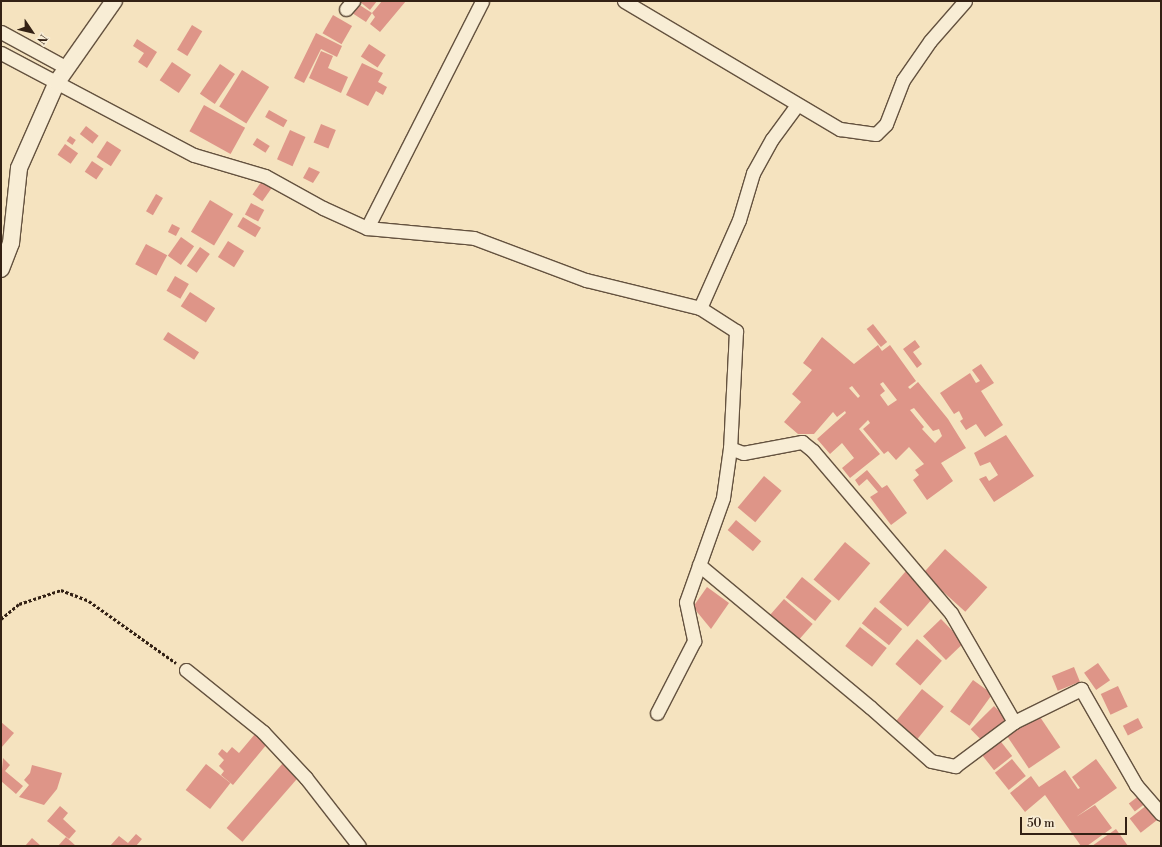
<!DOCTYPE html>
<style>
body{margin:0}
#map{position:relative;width:1162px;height:847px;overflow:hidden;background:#f5e3bf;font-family:"Libre Bodoni",serif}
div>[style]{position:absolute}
.building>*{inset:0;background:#de9588;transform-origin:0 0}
.path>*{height:2.5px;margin-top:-1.25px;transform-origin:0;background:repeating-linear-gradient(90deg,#332114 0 3px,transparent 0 5px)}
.roads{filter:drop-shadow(1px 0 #64523f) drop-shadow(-1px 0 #64523f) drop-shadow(0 1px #64523f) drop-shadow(0 -1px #64523f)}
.minor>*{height:13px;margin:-6.5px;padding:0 6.5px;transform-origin:6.5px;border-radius:6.5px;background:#f8edd5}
.tertiary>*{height:16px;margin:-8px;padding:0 8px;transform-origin:8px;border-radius:8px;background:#f8edd5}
span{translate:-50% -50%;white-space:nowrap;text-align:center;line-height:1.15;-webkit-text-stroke:3px #f8edd5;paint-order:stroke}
.frame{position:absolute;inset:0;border:2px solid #332114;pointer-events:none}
.north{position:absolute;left:12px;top:12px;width:40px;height:40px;-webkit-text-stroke:3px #f8edd5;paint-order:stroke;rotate:125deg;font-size:11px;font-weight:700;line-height:16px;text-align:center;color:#332114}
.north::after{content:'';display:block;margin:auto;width:14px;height:18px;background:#332114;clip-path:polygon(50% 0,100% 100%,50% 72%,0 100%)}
.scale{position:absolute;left:1020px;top:817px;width:107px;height:18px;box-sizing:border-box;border:2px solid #332114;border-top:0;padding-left:5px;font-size:12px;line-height:14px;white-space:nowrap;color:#332114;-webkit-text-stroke:3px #f8edd5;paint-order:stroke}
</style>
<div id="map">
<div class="building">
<div style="clip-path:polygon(359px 1px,377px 1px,370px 10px)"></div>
<div style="clip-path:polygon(382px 1px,406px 1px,380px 32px,370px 24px,375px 17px,372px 13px,366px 22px,349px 11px,355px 2px,372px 13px)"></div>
<div style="left:333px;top:15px;width:22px;height:21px;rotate:30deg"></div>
<div style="left:192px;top:25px;width:12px;height:29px;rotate:31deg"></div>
<div style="clip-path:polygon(316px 33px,342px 46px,337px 57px,321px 49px,304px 83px,294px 78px)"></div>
<div style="clip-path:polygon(137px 39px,157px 52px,147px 68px,138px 62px,144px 53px,133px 46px)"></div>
<div style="left:369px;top:44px;width:20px;height:15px;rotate:33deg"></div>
<div style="clip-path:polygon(321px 51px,333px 56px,328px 68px,348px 77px,341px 93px,309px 78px)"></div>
<div style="left:172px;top:62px;width:23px;height:22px;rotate:34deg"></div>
<div style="clip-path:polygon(362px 63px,383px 73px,378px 82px,387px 87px,383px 95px,376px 91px,368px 106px,346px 95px)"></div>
<div style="left:220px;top:64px;width:18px;height:36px;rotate:34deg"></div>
<div style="left:242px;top:70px;width:32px;height:43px;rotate:32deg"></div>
<div style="left:204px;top:105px;width:47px;height:30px;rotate:29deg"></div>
<div style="left:269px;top:110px;width:21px;height:8px;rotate:29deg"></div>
<div style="left:321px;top:124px;width:16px;height:20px;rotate:22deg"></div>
<div style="left:86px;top:126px;width:16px;height:10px;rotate:38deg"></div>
<div style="left:290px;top:130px;width:17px;height:32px;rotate:24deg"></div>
<div style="left:70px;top:136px;width:7px;height:6px;rotate:34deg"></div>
<div style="left:257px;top:138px;width:15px;height:8px;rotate:32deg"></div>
<div style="left:107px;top:141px;width:17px;height:19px;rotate:33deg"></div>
<div style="left:65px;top:144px;width:16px;height:13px;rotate:35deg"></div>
<div style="left:92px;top:161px;width:14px;height:13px;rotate:34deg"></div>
<div style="clip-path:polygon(309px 167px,320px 172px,313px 183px,303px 178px)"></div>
<div style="left:264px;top:178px;width:12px;height:20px;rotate:35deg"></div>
<div style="left:156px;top:194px;width:8px;height:20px;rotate:30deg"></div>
<div style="left:210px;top:200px;width:27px;height:37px;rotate:31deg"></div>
<div style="left:251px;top:203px;width:15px;height:13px;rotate:28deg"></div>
<div style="left:243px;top:217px;width:21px;height:11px;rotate:31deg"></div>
<div style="left:172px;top:224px;width:9px;height:9px;rotate:27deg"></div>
<div style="left:181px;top:237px;width:16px;height:23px;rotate:35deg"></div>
<div style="left:228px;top:241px;width:19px;height:19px;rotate:32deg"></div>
<div style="left:146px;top:244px;width:24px;height:23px;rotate:28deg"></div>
<div style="left:200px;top:247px;width:12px;height:23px;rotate:35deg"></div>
<div style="left:175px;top:276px;width:16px;height:17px;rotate:30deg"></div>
<div style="left:190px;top:292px;width:30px;height:17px;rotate:33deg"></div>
<div style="left:873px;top:324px;width:23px;height:8px;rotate:52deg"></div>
<div style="left:168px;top:332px;width:37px;height:9px;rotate:33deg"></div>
<div style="clip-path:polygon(evenodd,822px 337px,854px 364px,878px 345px,882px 351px,890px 345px,916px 381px,908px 387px,910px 389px,918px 382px,948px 419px,966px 448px,941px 463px,953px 481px,927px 500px,913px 480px,919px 475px,915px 470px,924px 464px,909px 447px,896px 460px,888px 451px,884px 454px,863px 429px,870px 423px,868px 420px,859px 429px,880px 454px,850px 478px,842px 468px,854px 458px,842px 443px,830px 454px,817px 439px,846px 413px,845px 411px,837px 417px,833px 412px,814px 434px,798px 434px,784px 422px,801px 402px,792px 394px,812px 370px,803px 363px,822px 337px,883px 382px,897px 400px,888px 406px,880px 395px,885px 391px,880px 384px,883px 382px,822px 337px,852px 386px,860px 396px,858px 398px,849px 388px,852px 386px,822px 337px,914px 408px,933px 431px,939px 429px,942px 436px,935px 443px,922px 429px,924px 427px,910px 410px,914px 408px)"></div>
<div style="clip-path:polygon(915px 340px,920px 347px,913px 352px,922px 364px,917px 368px,903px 349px)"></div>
<div style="clip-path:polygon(981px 364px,994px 383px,981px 391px,1003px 425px,985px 437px,976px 424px,966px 430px,960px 421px,963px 419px,959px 411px,954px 414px,940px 393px,970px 373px,976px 383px,980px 381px,972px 370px)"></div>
<div style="clip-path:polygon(1006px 435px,1034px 476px,994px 502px,979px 479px,986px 476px,989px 481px,998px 475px,990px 462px,980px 466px,974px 453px)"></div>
<div style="clip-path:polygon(867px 470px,882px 488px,887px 485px,907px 513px,891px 525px,870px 497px,878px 492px,867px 479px,859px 486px,855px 480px)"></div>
<div style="left:764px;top:476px;width:23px;height:41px;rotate:40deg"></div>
<div style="left:736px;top:520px;width:33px;height:13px;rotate:40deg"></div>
<div style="left:845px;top:542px;width:33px;height:49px;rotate:40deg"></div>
<div style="left:945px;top:549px;width:57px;height:33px;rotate:42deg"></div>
<div style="left:906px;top:571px;width:38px;height:41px;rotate:41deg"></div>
<div style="left:802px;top:577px;width:38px;height:26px;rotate:39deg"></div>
<div style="clip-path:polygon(707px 587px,729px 603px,711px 629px,693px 607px)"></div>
<div style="left:784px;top:599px;width:38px;height:25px;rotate:41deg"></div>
<div style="left:875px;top:607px;width:35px;height:21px;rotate:39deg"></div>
<div style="left:941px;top:619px;width:33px;height:25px;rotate:46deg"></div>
<div style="left:860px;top:627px;width:34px;height:24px;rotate:38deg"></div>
<div style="left:917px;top:639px;width:33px;height:33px;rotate:41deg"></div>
<div style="left:1098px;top:663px;width:21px;height:17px;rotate:55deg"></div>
<div style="left:1074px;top:667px;width:16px;height:24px;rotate:68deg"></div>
<div style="left:973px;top:680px;width:24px;height:39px;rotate:36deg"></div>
<div style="left:1118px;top:686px;width:23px;height:19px;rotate:65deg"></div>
<div style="left:922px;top:689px;width:28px;height:44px;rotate:39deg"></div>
<div style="left:994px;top:706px;width:18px;height:33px;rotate:45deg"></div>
<div style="left:1038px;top:714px;width:40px;height:38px;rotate:56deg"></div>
<div style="left:1138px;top:718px;width:11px;height:17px;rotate:63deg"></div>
<div style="clip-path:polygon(1px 722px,14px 733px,1px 748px)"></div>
<div style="clip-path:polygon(255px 734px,267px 744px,233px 785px,221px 775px,224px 771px,219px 766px,224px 760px,218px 754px,222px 749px,227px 753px,232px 747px,239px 753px)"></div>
<div style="left:998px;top:738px;width:23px;height:23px;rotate:52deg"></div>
<div style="clip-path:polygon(3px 758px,10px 765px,5px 771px,23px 786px,16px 794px,1px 781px)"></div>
<div style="left:1012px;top:759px;width:22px;height:22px;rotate:51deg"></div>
<div style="clip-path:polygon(1096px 759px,1117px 788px,1076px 817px,1095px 805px,1112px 828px,1087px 846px,1081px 846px,1045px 795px,1025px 812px,1010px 793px,1031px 776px,1039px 787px,1065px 770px,1078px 789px,1080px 788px,1072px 777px)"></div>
<div style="left:283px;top:763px;width:21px;height:86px;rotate:41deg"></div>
<div style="left:206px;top:764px;width:31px;height:33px;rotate:38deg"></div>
<div style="clip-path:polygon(32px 765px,62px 773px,57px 789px,44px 805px,19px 797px,29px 785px,24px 780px,30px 773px)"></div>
<div style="left:1140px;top:795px;width:10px;height:14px;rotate:53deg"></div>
<div style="left:1147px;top:805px;width:18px;height:22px;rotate:52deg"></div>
<div style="clip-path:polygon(60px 806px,68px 813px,63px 819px,76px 831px,69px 839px,47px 821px)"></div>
<div style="clip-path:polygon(1116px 829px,1128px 846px,1092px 846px)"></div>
<div style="clip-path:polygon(136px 834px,142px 839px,136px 846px,110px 846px,119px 836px,128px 843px)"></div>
<div style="clip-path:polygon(66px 837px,76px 846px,58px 846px)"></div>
<div style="clip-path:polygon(32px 838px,41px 846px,25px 846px)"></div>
</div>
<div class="path">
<div style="left:1px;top:619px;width:23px;rotate:-40deg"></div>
<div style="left:19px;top:604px;width:44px;rotate:-18.4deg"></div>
<div style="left:61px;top:590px;width:30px;rotate:21deg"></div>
<div style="left:89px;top:601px;width:107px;rotate:35.5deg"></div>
</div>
<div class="roads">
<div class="minor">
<div style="left:624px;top:1px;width:251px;rotate:30.7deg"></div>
<div style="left:840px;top:129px;width:36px;rotate:8deg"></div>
<div style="left:876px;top:134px;width:14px;rotate:-45deg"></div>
<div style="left:886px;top:124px;width:47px;rotate:-68.9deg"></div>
<div style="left:903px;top:80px;width:47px;rotate:-55.3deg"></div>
<div style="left:930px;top:41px;width:53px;rotate:-48.8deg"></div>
<div style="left:346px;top:9px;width:11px;rotate:-49deg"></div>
<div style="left:1px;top:32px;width:75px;rotate:28.6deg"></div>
<div style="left:1px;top:53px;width:218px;rotate:27.9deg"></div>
<div style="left:194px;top:155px;width:74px;rotate:16.5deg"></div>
<div style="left:265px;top:176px;width:66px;rotate:28.9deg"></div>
<div style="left:323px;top:208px;width:48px;rotate:24.4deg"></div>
<div style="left:367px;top:228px;width:107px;rotate:5.3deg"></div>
<div style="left:474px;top:238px;width:120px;rotate:20.6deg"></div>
<div style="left:586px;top:280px;width:117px;rotate:13.8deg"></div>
<div style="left:700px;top:308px;width:43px;rotate:32.6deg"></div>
<div style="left:736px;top:331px;width:117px;rotate:92.9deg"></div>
<div style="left:730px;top:448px;width:50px;rotate:98deg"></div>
<div style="left:723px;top:498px;width:110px;rotate:109.6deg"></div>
<div style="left:686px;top:602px;width:40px;rotate:78deg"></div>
<div style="left:694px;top:641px;width:81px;rotate:117.2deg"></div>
<div style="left:367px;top:228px;width:254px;rotate:-63.1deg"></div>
<div style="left:700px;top:308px;width:96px;rotate:-66.1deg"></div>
<div style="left:739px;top:220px;width:49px;rotate:-73.4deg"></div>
<div style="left:753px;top:173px;width:39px;rotate:-61deg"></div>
<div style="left:772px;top:139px;width:42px;rotate:-53.7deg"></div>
<div style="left:730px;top:448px;width:14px;rotate:21deg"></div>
<div style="left:743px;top:453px;width:60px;rotate:-10.6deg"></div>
<div style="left:802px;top:442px;width:14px;rotate:39deg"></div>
<div style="left:813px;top:451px;width:213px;rotate:49.6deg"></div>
<div style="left:951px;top:613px;width:126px;rotate:60deg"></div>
<div style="left:1014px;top:722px;width:75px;rotate:-26.2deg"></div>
<div style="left:1081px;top:689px;width:111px;rotate:60.2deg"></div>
<div style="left:1136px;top:785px;width:38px;rotate:49deg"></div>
<div style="left:699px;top:565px;width:222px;rotate:39.7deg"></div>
<div style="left:870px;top:707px;width:81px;rotate:41.5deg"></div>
<div style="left:931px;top:761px;width:25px;rotate:12deg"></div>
<div style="left:955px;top:766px;width:74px;rotate:-36.7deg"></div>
<div style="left:186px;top:670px;width:99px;rotate:38.8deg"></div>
<div style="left:263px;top:732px;width:63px;rotate:46.9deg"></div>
<div style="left:306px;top:778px;width:86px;rotate:52.1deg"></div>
</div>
<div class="tertiary">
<div style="left:1px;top:269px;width:28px;rotate:-69deg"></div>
<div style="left:11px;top:243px;width:75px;rotate:-83.9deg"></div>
<div style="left:19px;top:168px;width:94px;rotate:-66.2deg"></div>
<div style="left:57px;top:82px;width:99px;rotate:-54.9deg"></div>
</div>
</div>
<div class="frame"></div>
<div class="north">N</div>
<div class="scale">50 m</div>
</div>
